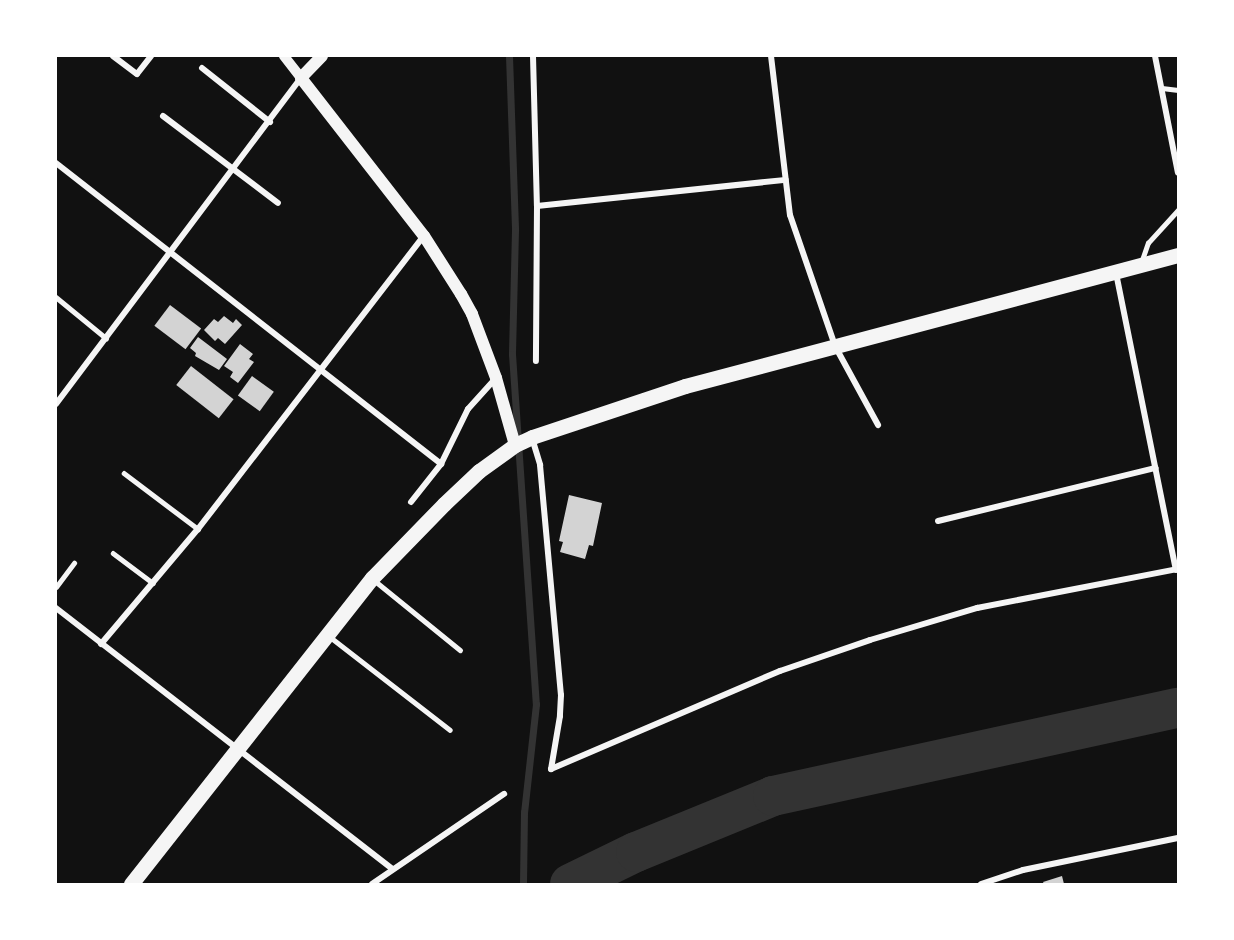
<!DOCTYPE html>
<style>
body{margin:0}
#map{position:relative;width:1234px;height:940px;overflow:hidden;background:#111;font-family:"PT Sans Narrow",sans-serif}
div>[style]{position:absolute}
.stream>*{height:7px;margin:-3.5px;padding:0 3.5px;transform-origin:3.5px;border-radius:3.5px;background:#333}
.river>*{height:40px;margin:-20px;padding:0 20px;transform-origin:20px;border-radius:20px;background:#333}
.building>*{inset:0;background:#d3d3d3;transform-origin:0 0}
.service>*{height:4.5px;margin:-2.25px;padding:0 2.25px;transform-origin:2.25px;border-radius:2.25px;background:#f5f5f5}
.minor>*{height:6px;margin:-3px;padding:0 3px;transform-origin:3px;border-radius:3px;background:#f5f5f5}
.tertiary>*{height:10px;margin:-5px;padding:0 5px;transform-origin:5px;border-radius:5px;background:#f5f5f5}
.secondary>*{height:12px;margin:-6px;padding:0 6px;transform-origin:6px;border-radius:6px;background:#f5f5f5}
.primary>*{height:15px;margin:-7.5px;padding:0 7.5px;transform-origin:7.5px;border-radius:7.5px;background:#f5f5f5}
span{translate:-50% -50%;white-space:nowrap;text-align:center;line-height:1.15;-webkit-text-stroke:5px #fff;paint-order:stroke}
.frame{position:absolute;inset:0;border:57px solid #fff;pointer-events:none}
</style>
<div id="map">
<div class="stream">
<div style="left:509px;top:56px;width:174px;rotate:88deg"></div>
<div style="left:515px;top:230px;width:124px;rotate:91.4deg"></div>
<div style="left:512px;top:354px;width:351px;rotate:86.1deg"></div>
<div style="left:536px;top:704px;width:109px;rotate:96.3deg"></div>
<div style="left:524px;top:812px;width:72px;rotate:90.8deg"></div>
</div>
<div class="river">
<div style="left:570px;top:884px;width:73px;rotate:-25.9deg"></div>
<div style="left:636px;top:852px;width:148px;rotate:-22.2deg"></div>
<div style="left:773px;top:796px;width:414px;rotate:-12.3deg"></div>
</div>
<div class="building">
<div style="left:170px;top:305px;width:39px;height:26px;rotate:37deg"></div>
<div style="clip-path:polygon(224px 316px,233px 323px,236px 319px,242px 325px,225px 344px,218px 338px,215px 341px,204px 330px,214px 319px,218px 322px)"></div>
<div style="clip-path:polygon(198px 337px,227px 359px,219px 370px,195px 356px,196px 353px,190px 348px)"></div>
<div style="clip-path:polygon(240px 344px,253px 354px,249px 359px,254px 362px,238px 383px,230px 377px,233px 372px,224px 366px)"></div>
<div style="left:191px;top:366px;width:54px;height:24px;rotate:38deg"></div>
<div style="left:252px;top:376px;width:27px;height:24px;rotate:36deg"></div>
<div style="clip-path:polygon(569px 495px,602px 503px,593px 546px,589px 545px,585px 559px,560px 552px,563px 542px,559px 541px)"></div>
<div style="clip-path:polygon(1062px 876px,1064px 884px,1044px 884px,1043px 882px)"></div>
</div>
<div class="service">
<div style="left:1162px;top:88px;width:16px;rotate:7deg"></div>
<div style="left:1142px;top:260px;width:18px;rotate:-71deg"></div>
<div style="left:1148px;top:243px;width:45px;rotate:-47.7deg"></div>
<div style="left:56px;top:297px;width:65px;rotate:39.4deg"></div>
<div style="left:124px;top:473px;width:93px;rotate:37.1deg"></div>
<div style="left:113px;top:553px;width:50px;rotate:36.9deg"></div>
<div style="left:374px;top:580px;width:111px;rotate:39.1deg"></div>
<div style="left:56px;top:587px;width:30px;rotate:-53deg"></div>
<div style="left:329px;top:636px;width:153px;rotate:37.8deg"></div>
</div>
<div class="minor">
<div style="left:113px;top:56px;width:30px;rotate:37deg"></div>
<div style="left:137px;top:74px;width:23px;rotate:-52deg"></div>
<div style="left:533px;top:56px;width:150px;rotate:88.5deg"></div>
<div style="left:537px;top:206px;width:155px;rotate:90.4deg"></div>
<div style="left:771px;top:56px;width:160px;rotate:83.2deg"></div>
<div style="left:790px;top:215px;width:139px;rotate:71deg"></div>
<div style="left:835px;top:346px;width:90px;rotate:61.4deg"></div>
<div style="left:1155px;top:56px;width:119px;rotate:78.9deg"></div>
<div style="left:202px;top:68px;width:87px;rotate:38.5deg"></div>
<div style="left:163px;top:116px;width:144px;rotate:37.1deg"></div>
<div style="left:56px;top:163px;width:489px;rotate:38deg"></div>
<div style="left:441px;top:464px;width:61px;rotate:-63.9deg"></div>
<div style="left:468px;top:409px;width:42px;rotate:-47.9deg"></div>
<div style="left:537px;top:206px;width:250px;rotate:-6deg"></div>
<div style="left:1116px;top:273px;width:303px;rotate:78.6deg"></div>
<div style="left:56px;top:404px;width:408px;rotate:-53.1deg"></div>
<div style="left:532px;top:438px;width:28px;rotate:73deg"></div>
<div style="left:540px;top:465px;width:231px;rotate:84.8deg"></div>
<div style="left:561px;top:695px;width:21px;rotate:93deg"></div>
<div style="left:560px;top:716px;width:54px;rotate:99.6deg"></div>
<div style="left:551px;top:769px;width:249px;rotate:-23.2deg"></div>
<div style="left:780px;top:671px;width:95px;rotate:-19deg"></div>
<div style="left:870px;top:640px;width:112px;rotate:-16.7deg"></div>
<div style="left:977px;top:608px;width:205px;rotate:-11deg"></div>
<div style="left:411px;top:502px;width:48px;rotate:-51.7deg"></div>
<div style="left:938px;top:521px;width:224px;rotate:-13.7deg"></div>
<div style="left:56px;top:608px;width:426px;rotate:37.8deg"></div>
<div style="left:101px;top:644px;width:150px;rotate:-49.9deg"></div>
<div style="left:198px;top:529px;width:370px;rotate:-52.4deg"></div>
<div style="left:372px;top:884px;width:160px;rotate:-34.3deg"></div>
<div style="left:981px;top:884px;width:44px;rotate:-18.4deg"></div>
<div style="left:1023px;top:870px;width:158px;rotate:-11.7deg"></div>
</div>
<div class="tertiary">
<div style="left:284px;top:56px;width:28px;rotate:52deg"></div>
</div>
<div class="secondary">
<div style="left:322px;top:56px;width:30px;rotate:134deg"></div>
<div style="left:301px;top:78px;width:200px;rotate:52.1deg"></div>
<div style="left:424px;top:236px;width:69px;rotate:57.5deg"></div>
<div style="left:461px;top:294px;width:23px;rotate:61deg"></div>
<div style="left:472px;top:314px;width:68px;rotate:69.4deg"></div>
<div style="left:496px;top:378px;width:70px;rotate:74.2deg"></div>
</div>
<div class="primary">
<div style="left:131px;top:884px;width:390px;rotate:-51.8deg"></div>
<div style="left:372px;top:578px;width:103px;rotate:-45.8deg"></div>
<div style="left:444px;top:504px;width:48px;rotate:-43.3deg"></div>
<div style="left:479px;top:471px;width:44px;rotate:-35.8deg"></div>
<div style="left:515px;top:445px;width:19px;rotate:-25deg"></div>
<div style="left:532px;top:437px;width:161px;rotate:-18.4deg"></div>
<div style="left:685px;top:386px;width:510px;rotate:-14.88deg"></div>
</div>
<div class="frame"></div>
</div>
